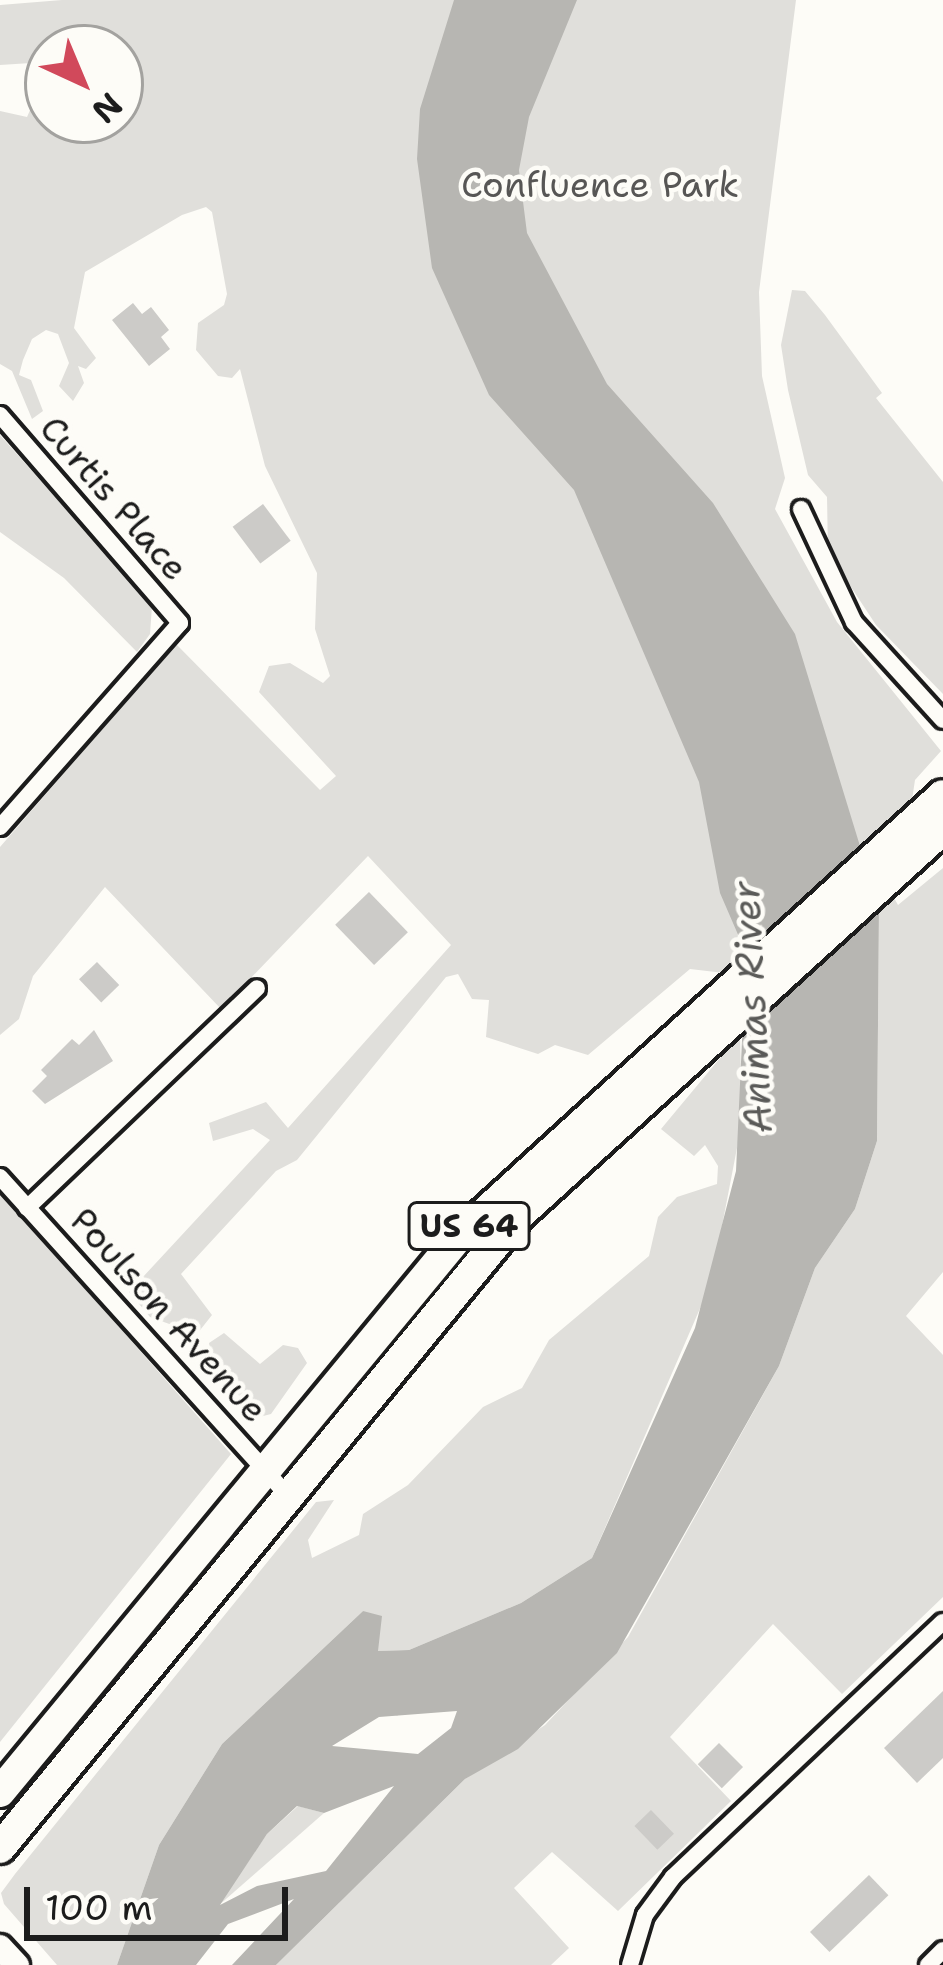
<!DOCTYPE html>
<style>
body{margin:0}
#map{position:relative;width:943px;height:1965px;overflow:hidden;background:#fdfcf7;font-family:"Shantell Sans",sans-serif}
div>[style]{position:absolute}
.green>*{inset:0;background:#e0dfdb}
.water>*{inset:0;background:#b7b6b2}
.building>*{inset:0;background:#cccbc8;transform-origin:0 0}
.roads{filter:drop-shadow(3px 0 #1c1c1c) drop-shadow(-3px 0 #1c1c1c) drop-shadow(0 3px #1c1c1c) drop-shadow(0 -3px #1c1c1c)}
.street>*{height:16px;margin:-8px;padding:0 8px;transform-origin:8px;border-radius:8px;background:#fdfcf7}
.secondary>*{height:24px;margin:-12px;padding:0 12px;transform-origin:12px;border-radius:12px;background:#fdfcf7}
.highway>*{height:30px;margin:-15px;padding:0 15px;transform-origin:15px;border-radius:15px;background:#fdfcf7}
span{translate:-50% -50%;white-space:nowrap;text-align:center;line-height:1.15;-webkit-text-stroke:9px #fdfcf7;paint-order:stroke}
.shield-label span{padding:3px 9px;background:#fdfcf7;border:3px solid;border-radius:9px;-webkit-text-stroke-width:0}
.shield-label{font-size:33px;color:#1c1c1c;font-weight:700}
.park-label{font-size:36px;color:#575655}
.street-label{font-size:36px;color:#1c1c1c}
.water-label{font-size:39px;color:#5a5a58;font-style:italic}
.north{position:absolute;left:24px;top:24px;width:120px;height:120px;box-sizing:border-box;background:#fdfcf7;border:3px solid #a3a29f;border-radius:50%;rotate:136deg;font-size:33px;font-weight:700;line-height:48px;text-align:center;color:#1c1c1c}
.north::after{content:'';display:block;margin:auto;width:42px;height:54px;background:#d1495b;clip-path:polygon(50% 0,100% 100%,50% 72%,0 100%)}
.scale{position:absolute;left:24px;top:1887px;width:264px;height:54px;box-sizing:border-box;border:6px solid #1c1c1c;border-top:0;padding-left:15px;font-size:36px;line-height:42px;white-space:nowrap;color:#1c1c1c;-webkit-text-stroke:9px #fdfcf7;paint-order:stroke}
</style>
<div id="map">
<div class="green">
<div style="clip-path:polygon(evenodd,62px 0,796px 0,759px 292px,762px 376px,785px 478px,775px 509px,837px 622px,941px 751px,915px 780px,912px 800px,861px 851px,848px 820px,724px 973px,690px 969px,588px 1055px,555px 1045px,538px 1054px,486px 1037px,489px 1000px,472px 999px,458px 974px,446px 977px,297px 1160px,276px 1171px,181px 1274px,212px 1315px,197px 1334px,150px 1317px,129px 1292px,270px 1140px,253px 1129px,213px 1141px,209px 1123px,266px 1102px,288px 1128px,451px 945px,368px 856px,221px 1009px,105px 887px,33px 976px,19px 1019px,0 1035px,0 847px,176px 644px,320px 790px,336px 776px,259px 692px,269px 666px,290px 663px,323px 683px,330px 676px,315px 629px,317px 573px,265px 466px,240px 369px,232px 378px,218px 376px,196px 350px,198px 323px,224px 305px,227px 294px,212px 212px,206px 207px,182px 215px,85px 272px,74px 328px,96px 358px,86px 369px,78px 366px,84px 383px,73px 401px,59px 386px,69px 363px,58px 334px,46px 330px,32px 339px,23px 360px,19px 375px,31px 380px,43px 411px,32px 419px,12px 371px,0 364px,0 111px,27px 117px,43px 81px,31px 63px,0 65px,0 5px,62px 0,48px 48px,120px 48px,120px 120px,48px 120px,48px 48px)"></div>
<div style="clip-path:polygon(792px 290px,805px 291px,825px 315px,882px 393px,876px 398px,943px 482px,943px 694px,876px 625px,828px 552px,827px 497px,808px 475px,788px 390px,781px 345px)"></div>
<div style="clip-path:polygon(0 435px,152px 606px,150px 634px,137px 652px,64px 578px,0 532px)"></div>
<div style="clip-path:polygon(943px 868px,943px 1272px,906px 1316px,943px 1355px,943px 1597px,842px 1694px,773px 1624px,670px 1737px,731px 1801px,618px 1911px,552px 1852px,514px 1888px,569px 1948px,551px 1965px,276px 1965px,465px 1779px,545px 1725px,628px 1637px,779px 1366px,815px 1268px,855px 1209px,877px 1141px,879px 908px,893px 896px,898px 905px)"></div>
<div style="clip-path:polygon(740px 1034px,742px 1122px,711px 1283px,592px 1558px,521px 1603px,409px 1650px,378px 1651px,363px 1611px,222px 1744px,159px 1845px,117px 1965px,57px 1965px,4px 1904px,1px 1893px,15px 1874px,316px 1502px,334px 1500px,308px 1540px,312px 1558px,359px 1535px,363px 1514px,408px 1485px,483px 1407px,522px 1388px,549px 1340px,649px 1256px,658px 1217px,677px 1197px,717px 1184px,718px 1166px,705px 1145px,694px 1156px,661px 1129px)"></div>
<div style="clip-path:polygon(0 1192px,231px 1454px,0 1742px)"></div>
<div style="clip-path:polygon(224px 1333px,260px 1364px,283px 1345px,298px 1348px,307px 1363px,271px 1414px,259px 1417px,213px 1368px,209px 1343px)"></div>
<div style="clip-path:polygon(298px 1806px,324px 1813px,218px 1906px,267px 1834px)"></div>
</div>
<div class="water">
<div style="clip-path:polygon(evenodd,454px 0,577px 0,529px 117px,519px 170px,527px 233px,607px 384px,713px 503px,795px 634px,879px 908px,877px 1141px,855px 1209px,815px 1268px,779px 1366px,617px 1653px,518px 1749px,465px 1779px,276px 1965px,232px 1965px,294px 1899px,228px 1924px,196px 1965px,117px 1965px,159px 1845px,222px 1744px,363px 1611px,382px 1616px,378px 1651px,409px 1650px,521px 1603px,592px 1558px,695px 1328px,736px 1171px,746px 953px,720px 893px,699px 782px,574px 490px,489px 395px,432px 268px,417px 159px,420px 109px,454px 0,457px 1711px,451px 1728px,418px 1754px,332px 1746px,379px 1717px,457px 1711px,454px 0,394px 1786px,326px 1871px,257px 1886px,220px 1905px,267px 1834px,297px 1806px,324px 1813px,394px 1786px)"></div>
</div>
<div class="building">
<div style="clip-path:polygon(133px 303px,142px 314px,151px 307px,169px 330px,161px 337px,170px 349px,149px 366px,112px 320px)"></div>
<div style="left:263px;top:504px;width:46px;height:38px;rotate:53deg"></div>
<div style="left:369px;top:892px;width:56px;height:47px;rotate:46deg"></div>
<div style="left:97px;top:962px;width:32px;height:25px;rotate:46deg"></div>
<div style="clip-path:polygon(94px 1030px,113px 1061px,45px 1104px,32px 1091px,47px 1076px,41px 1070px,72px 1039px,79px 1045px)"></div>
<div style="clip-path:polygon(943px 1691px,943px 1758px,917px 1783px,884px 1748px)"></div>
<div style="left:719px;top:1743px;width:34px;height:30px;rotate:45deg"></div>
<div style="left:651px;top:1810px;width:33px;height:23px;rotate:46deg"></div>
<div style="left:869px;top:1875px;width:28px;height:82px;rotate:46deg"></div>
</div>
<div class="roads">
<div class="street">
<div style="left:0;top:415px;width:275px;rotate:49.1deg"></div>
<div style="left:180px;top:623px;width:272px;rotate:131.4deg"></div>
<div style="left:801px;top:509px;width:125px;rotate:64.9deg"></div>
<div style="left:854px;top:622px;width:132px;rotate:47.8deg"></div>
<div style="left:0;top:1177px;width:431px;rotate:47.9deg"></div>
<div style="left:27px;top:1208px;width:318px;rotate:-43.7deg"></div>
<div style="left:630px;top:1965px;width:52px;rotate:-73.3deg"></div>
<div style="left:645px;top:1915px;width:47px;rotate:-53.6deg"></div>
<div style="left:673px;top:1877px;width:371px;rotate:-43.4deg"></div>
<div style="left:928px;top:1965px;width:21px;rotate:-45deg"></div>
</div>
<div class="secondary">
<div style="left:0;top:1947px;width:25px;rotate:47deg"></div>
</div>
<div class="highway">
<div style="left:0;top:1792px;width:722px;rotate:-50.45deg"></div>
<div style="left:460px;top:1235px;width:653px;rotate:-42.33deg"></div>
<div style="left:0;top:1848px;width:820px;rotate:-50.64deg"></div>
<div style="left:520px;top:1214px;width:572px;rotate:-42.31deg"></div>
</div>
</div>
<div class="shield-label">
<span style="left:469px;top:1226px">US 64</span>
</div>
<div class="park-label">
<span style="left:600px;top:185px">Confluence Park</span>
</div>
<div class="street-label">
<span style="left:114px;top:498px;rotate:49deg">Curtis Place</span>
<span style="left:169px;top:1315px;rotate:48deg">Poulson Avenue</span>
</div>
<div class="water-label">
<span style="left:752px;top:1007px;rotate:-93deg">Animas River</span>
</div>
<div class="north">N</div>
<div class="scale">100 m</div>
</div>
